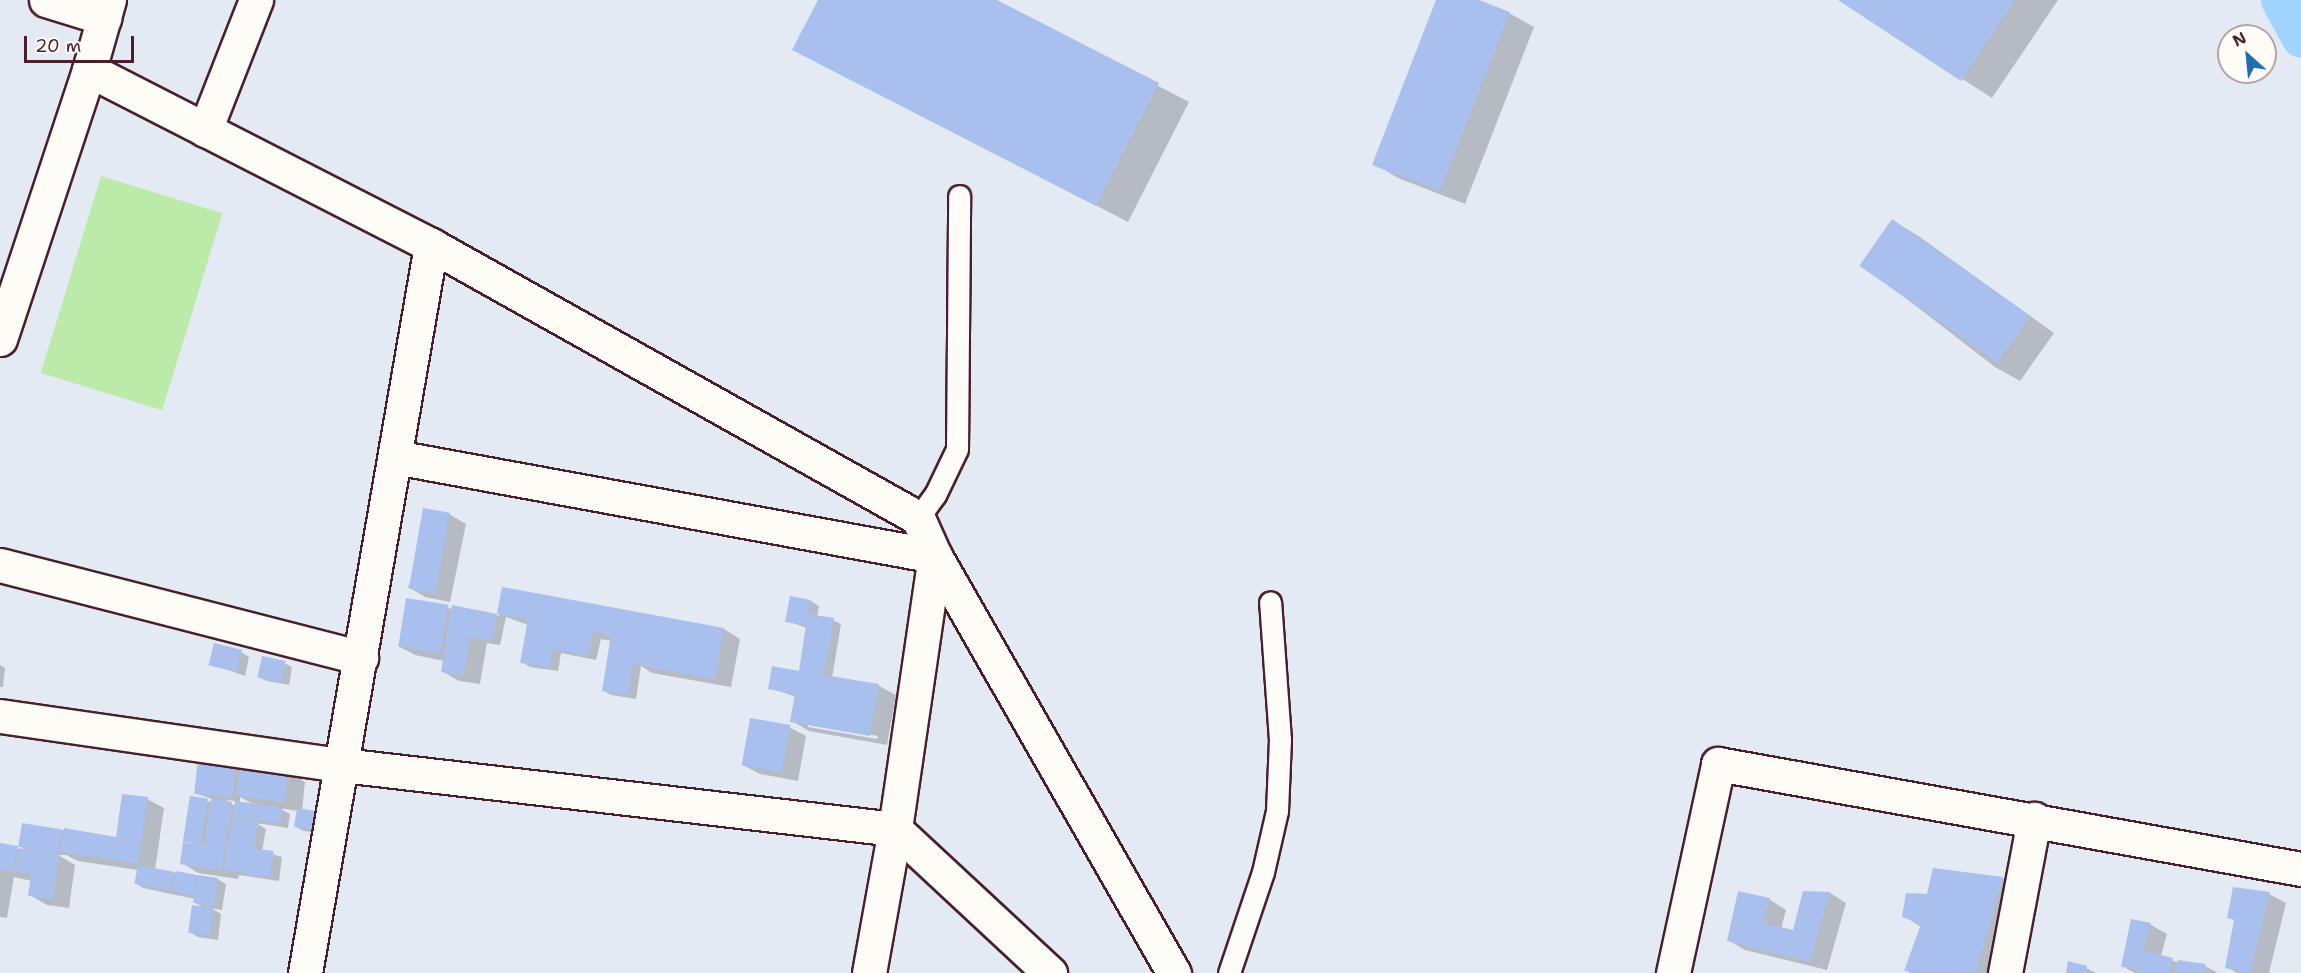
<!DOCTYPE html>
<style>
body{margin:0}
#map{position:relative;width:2301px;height:973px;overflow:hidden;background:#e4eaf4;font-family:"Shantell Sans",sans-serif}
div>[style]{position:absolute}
.green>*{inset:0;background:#bceaa9;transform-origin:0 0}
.shadow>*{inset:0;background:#0003}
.canal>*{height:39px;margin:-19.5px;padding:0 19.5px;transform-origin:19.5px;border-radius:19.5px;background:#9fd5fe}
.building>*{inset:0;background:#a9bfed;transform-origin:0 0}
.roads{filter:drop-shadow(2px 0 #4a1f2b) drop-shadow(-2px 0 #4a1f2b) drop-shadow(0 2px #4a1f2b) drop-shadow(0 -2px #4a1f2b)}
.lane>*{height:21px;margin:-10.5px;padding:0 10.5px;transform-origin:10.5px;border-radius:10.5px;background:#fdfcf7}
.street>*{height:33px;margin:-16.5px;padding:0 16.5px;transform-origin:16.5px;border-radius:16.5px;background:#fdfcf7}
span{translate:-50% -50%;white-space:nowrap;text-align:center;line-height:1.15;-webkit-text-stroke:4.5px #fdfcf7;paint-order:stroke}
.north{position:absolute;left:2217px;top:24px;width:60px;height:60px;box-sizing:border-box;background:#fdfcf7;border:2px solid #b5a4a5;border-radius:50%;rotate:333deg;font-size:16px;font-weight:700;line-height:24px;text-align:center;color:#4a1f2b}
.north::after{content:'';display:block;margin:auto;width:21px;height:27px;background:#1f6fb2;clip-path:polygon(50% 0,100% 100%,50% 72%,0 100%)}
.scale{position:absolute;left:24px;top:36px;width:110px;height:27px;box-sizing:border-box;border:3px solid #4a1f2b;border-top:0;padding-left:8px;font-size:18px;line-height:21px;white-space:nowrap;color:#4a1f2b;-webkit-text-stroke:4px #fdfcf7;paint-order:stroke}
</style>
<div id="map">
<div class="green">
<div style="left:101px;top:176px;width:127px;height:206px;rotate:17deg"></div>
</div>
<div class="shadow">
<div style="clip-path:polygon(820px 0,994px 0,1189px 102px,1128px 222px,794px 49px)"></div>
<div style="clip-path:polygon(1438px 0,1475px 0,1509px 13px,1534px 27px,1465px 204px,1398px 178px,1374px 164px)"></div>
<div style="clip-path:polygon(1840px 0,2058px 0,1992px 98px)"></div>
<div style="clip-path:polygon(1893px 221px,1917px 235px,2054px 333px,2020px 381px,1995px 367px,1864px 266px)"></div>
<div style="clip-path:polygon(449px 514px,466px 524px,450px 602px,425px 597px,408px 587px)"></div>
<div style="clip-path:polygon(503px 589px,724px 629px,740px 639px,731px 687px,652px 673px,641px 666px,636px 699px,611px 695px,603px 690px,612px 641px,601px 639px,596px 660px,561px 653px,558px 671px,530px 667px,522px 662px,528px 625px,506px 617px,500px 645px,487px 643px,480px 684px,459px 681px,442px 671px,444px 661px,415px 655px,398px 646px,447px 607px,453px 610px,453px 607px,499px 616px)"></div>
<div style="clip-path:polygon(evenodd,811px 601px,819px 606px,817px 617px,833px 620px,841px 624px,832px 678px,879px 686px,896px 695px,887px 745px,809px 731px,792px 721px,796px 697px,770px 688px,800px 672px,807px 628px,787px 621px,811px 601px,808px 724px,878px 736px,877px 739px,808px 727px,808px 724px)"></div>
<div style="clip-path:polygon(241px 652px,249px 657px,245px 676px,211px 664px)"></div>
<div style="clip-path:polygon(284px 663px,292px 667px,289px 685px,267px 681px,259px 677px)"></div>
<div style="clip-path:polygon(0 665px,5px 668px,3px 687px,0 687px)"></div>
<div style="clip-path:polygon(789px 727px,806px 736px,798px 781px,760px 774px,743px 765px)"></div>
<div style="clip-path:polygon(evenodd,199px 760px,289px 772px,305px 782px,302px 811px,322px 834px,304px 831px,296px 827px,298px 811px,279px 808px,290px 814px,288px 828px,256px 823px,266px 829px,262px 851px,282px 857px,279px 881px,239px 875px,238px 879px,198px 873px,182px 863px,194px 845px,185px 840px,208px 801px,212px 803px,212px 799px,195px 793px,199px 760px,240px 797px,255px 805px,240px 803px,240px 797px,199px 760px,226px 800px,236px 801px,235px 806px,226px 800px)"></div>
<div style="clip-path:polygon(147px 799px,164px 808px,155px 870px,217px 879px,226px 884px,222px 910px,211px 908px,221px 914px,218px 940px,198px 937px,190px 932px,204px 908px,194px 902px,195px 899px,143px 888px,135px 883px,138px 870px,78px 861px,66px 855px,58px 855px,75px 865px,69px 908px,47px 905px,30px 895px,32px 881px,14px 877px,7px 918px,0 917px,0 845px,28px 851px,20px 846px,61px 830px,117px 838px)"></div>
<div style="clip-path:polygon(2002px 878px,2027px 892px,2004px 973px,1910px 973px,1906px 970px,1921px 927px,1904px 916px,1928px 896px)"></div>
<div style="clip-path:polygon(1739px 893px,1770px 900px,1786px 910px,1781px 929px,1794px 932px,1830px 893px,1846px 903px,1827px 970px,1745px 950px,1728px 940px)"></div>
<div style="clip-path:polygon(2269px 894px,2286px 903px,2269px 973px,2237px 973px,2227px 967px)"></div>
<div style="clip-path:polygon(2132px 921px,2151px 925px,2167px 934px,2161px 956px,2179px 963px,2205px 966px,2218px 973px,2135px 973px,2122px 966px)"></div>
<div style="clip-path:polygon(2086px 968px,2096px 973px,2067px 973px)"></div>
</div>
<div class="canal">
<div style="left:2280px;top:0;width:43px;rotate:61.1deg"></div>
</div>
<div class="building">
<div style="clip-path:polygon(818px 0,997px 0,1159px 83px,1096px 206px,792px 50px)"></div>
<div style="clip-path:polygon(1436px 0,1479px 0,1510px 12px,1440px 191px,1372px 165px)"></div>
<div style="clip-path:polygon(1838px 0,2015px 0,1961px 81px)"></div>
<div style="left:1892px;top:219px;width:169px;height:57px;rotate:35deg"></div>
<div style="left:423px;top:508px;width:27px;height:82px;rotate:10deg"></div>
<div style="clip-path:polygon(502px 587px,724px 628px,715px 679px,633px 664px,628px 695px,602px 691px,611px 635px,593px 632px,588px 656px,553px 649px,550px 668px,520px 663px,528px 619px,497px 614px,492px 641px,470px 637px,464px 676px,441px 672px,452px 605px,497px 614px)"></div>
<div style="clip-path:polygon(790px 596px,811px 600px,809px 614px,834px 618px,824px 675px,879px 684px,870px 736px,790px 722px,795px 694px,768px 689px,772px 666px,799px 671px,806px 625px,785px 622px)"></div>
<div style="left:406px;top:598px;width:43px;height:49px;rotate:9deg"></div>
<div style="left:214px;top:643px;width:29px;height:23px;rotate:14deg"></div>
<div style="left:262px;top:656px;width:24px;height:22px;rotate:12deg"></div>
<div style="left:750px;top:718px;width:41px;height:48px;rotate:10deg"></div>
<div style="left:198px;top:758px;width:38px;height:36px;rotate:6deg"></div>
<div style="left:240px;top:764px;width:49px;height:32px;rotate:8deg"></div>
<div style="clip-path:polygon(122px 794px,148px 797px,138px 864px,59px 852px,64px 828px,116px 837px)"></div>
<div style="left:190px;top:796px;width:18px;height:46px;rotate:9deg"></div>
<div style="clip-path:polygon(211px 799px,232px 802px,221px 870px,180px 864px,183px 842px,204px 846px)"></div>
<div style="left:235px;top:801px;width:48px;height:16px;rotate:8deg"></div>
<div style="left:297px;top:808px;width:20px;height:19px;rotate:9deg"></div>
<div style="left:233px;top:818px;width:26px;height:52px;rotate:11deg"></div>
<div style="left:22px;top:823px;width:40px;height:24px;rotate:9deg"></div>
<div style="clip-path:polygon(0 843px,18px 846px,13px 872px,0 869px)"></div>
<div style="clip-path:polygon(19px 848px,59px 854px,52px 899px,28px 896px,31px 874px,15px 872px)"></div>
<div style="left:253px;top:848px;width:21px;height:27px;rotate:8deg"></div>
<div style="left:138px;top:865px;width:37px;height:19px;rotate:11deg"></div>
<div style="clip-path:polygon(1933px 868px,2003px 877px,1976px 973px,1904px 971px,1921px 924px,1902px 917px,1906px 893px,1927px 894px)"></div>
<div style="left:176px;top:871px;width:21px;height:21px;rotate:11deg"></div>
<div style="left:197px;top:875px;width:21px;height:28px;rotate:8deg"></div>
<div style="clip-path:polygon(2233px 887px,2270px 892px,2250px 973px,2225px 968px,2234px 920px,2227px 918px)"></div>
<div style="clip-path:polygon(1738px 891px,1770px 898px,1763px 923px,1793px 930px,1803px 891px,1830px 892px,1810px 962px,1727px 941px)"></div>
<div style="left:192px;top:905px;width:22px;height:28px;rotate:8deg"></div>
<div style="clip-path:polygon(2131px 919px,2151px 923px,2143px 951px,2173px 958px,2170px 973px,2136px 973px,2137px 968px,2121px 967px)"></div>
<div style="clip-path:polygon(2178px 960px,2206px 964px,2203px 973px,2175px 973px)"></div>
<div style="clip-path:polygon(2068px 961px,2087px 966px,2086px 973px,2066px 973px)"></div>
</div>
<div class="roads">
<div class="lane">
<div style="left:918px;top:518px;width:29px;rotate:-54deg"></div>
<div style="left:935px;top:495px;width:51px;rotate:-64.4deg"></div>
<div style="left:957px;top:449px;width:253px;rotate:-89.5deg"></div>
<div style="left:1229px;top:973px;width:107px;rotate:-71.4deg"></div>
<div style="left:1263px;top:872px;width:63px;rotate:-77.1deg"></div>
<div style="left:1277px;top:811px;width:71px;rotate:-87.6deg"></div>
<div style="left:1280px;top:740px;width:138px;rotate:-94.1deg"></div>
</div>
<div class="street">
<div style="left:46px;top:0;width:61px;rotate:17.2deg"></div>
<div style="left:89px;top:70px;width:384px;rotate:27.1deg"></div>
<div style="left:431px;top:245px;width:558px;rotate:29.27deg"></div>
<div style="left:918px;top:518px;width:42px;rotate:65.9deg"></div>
<div style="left:935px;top:556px;width:481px;rotate:60.2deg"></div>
<div style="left:205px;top:130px;width:140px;rotate:-68.6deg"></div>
<div style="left:0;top:339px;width:283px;rotate:-71.7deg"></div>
<div style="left:89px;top:70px;width:73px;rotate:-74.1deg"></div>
<div style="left:395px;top:457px;width:549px;rotate:10.39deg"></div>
<div style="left:0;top:565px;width:373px;rotate:14.4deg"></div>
<div style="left:0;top:716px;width:345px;rotate:8.2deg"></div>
<div style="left:342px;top:765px;width:557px;rotate:6.6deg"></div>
<div style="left:895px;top:829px;width:212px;rotate:42.9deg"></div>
<div style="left:305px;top:973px;width:739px;rotate:-80.18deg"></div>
<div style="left:869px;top:973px;width:146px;rotate:-79.8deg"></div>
<div style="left:895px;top:829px;width:276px;rotate:-81.7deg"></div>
<div style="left:1673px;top:973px;width:214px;rotate:-77.8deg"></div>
<div style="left:1718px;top:764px;width:592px;rotate:10.21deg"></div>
<div style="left:2005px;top:973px;width:157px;rotate:-79.3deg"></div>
</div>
</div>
<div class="north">N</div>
<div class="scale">20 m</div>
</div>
